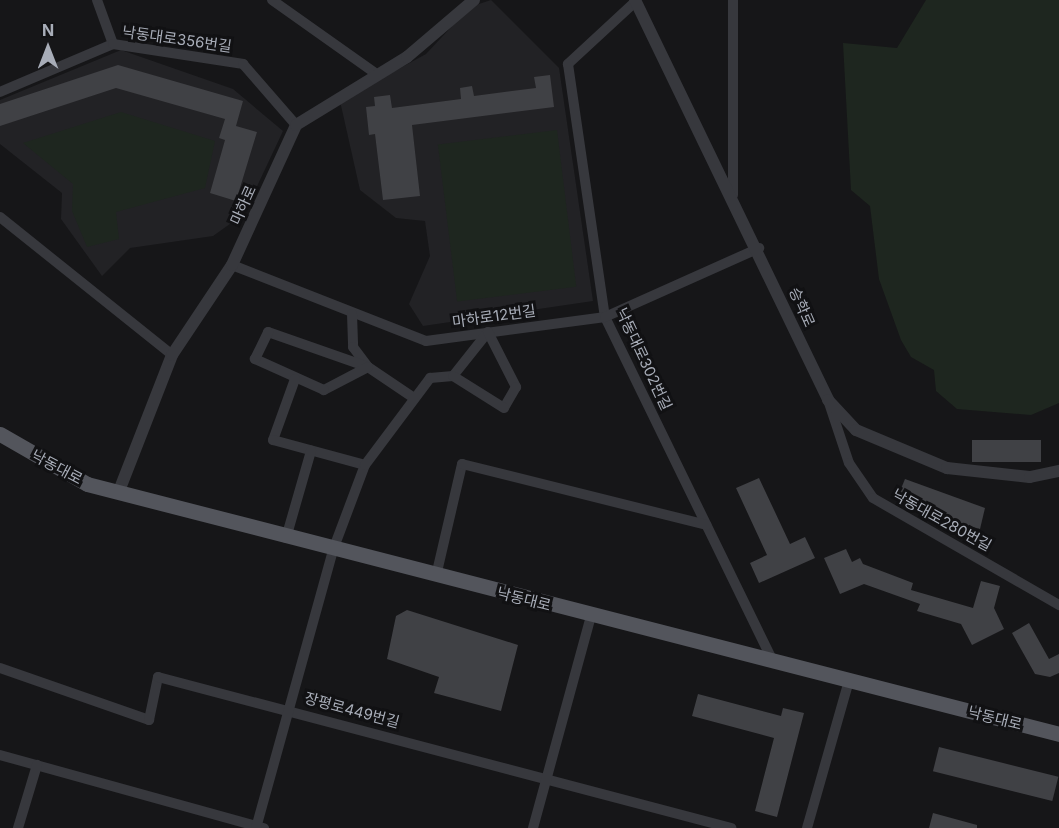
<!DOCTYPE html>
<meta charset="utf-8">
<style>
body{margin:0}
#map{position:relative;width:1059px;height:828px;overflow:hidden;background:#161618;font-family:Inter,"Noto Sans KR",sans-serif}
div>[style]{position:absolute}
.built>*{inset:0;background:#222225}
.green>*{inset:0;background:#1e261f;transform-origin:0 0}
.building>*{inset:0;background:#404145;transform-origin:0 0}
.minor>*{height:10px;margin:-5px;padding:0 5px;transform-origin:5px;border-radius:5px;background:#37383d}
.tertiary>*{height:12px;margin:-6px;padding:0 6px;transform-origin:6px;border-radius:6px;background:#37383d}
.primary>*{height:15px;margin:-7.5px;padding:0 7.5px;transform-origin:7.5px;border-radius:7.5px;background:#53555c}
span{translate:-50% -50%;white-space:nowrap;text-align:center;line-height:1.15;-webkit-text-stroke:6px #111113;paint-order:stroke}
.street-label{font-size:15px;color:#a8adb8}
.north{position:absolute;left:18px;top:18px;width:60px;height:60px;-webkit-text-stroke:4px #111113;paint-order:stroke;rotate:0deg;font-size:16px;font-weight:700;line-height:24px;text-align:center;color:#a8adb8}
.north::after{content:'';display:block;margin:auto;width:21px;height:27px;background:#a8adb8;clip-path:polygon(50% 0,100% 100%,50% 72%,0 100%)}
</style>
<div id="map">
<div class="built">
<div style="clip-path:polygon(491px 0,559px 68px,593px 301px,423px 326px,409px 304px,430px 256px,425px 221px,396px 218px,360px 190px,340px 101px,426px 54px,470px 7px)"></div>
<div style="clip-path:polygon(121px 50px,233px 89px,283px 131px,244px 214px,213px 236px,130px 248px,102px 276px,61px 219px,62px 193px,0 144px,0 100px)"></div>
</div>
<div class="green">
<div style="clip-path:polygon(926px 0,1059px 0,1059px 403px,1031px 415px,957px 409px,936px 391px,934px 370px,911px 357px,901px 340px,879px 279px,870px 206px,851px 190px,843px 43px,897px 48px)"></div>
<div style="clip-path:polygon(121px 112px,215px 141px,205px 188px,116px 212px,119px 239px,87px 247px,72px 211px,73px 184px,23px 143px)"></div>
<div style="left:557px;top:130px;width:158px;height:120px;rotate:83deg"></div>
</div>
<div class="building">
<div style="clip-path:polygon(118px 65px,243px 101px,236px 126px,257px 132px,236px 201px,210px 193px,225px 140px,219px 138px,225px 119px,116px 88px,0 126px,0 104px)"></div>
<div style="clip-path:polygon(550px 75px,554px 107px,412px 125px,420px 196px,383px 200px,375px 134px,369px 135px,366px 107px,375px 106px,374px 97px,390px 95px,392px 108px,461px 99px,460px 88px,472px 86px,474px 96px,536px 88px,534px 77px)"></div>
<div style="left:972px;top:440px;width:69px;height:22px"></div>
<div style="clip-path:polygon(759px 478px,790px 544px,805px 537px,815px 558px,759px 583px,750px 563px,767px 555px,736px 488px)"></div>
<div style="clip-path:polygon(905px 479px,985px 508px,980px 529px,944px 519px,898px 496px)"></div>
<div style="clip-path:polygon(846px 549px,852px 562px,860px 558px,863px 564px,913px 583px,911px 590px,973px 608px,981px 581px,1000px 586px,994px 608px,1004px 629px,972px 645px,961px 624px,917px 611px,920px 604px,864px 584px,840px 594px,824px 558px)"></div>
<div style="clip-path:polygon(407px 610px,518px 645px,501px 711px,434px 693px,439px 677px,387px 659px,396px 616px)"></div>
<div style="clip-path:polygon(1029px 623px,1049px 659px,1059px 654px,1059px 673px,1050px 677px,1035px 674px,1012px 633px)"></div>
<div style="clip-path:polygon(698px 694px,781px 716px,783px 708px,804px 713px,777px 817px,755px 811px,774px 738px,692px 716px)"></div>
<div style="left:939px;top:747px;width:123px;height:25px;rotate:14deg"></div>
<div style="clip-path:polygon(933px 813px,977px 825px,977px 828px,929px 828px)"></div>
</div>
<div class="minor">
<div style="left:97px;top:0;width:47px;rotate:70deg"></div>
<div style="left:272px;top:0;width:130px;rotate:35.3deg"></div>
<div style="left:636px;top:1px;width:93px;rotate:137.2deg"></div>
<div style="left:568px;top:64px;width:256px;rotate:81.7deg"></div>
<div style="left:605px;top:317px;width:385px;rotate:64deg"></div>
<div style="left:0;top:92px;width:123px;rotate:-23deg"></div>
<div style="left:113px;top:44px;width:132px;rotate:8.7deg"></div>
<div style="left:243px;top:64px;width:81px;rotate:49deg"></div>
<div style="left:733px;top:195px;width:195px;rotate:-90deg"></div>
<div style="left:0;top:217px;width:221px;rotate:38.7deg"></div>
<div style="left:232px;top:265px;width:208px;rotate:21.4deg"></div>
<div style="left:426px;top:341px;width:181px;rotate:-7.6deg"></div>
<div style="left:605px;top:317px;width:169px;rotate:-24.1deg"></div>
<div style="left:352px;top:314px;width:33px;rotate:88deg"></div>
<div style="left:353px;top:347px;width:25px;rotate:53deg"></div>
<div style="left:368px;top:367px;width:55px;rotate:34deg"></div>
<div style="left:268px;top:332px;width:106px;rotate:19.3deg"></div>
<div style="left:368px;top:367px;width:50px;rotate:152.4deg"></div>
<div style="left:324px;top:390px;width:76px;rotate:-155.8deg"></div>
<div style="left:255px;top:359px;width:30px;rotate:-64deg"></div>
<div style="left:295px;top:379px;width:65px;rotate:109.8deg"></div>
<div style="left:273px;top:440px;width:95px;rotate:15.2deg"></div>
<div style="left:828px;top:400px;width:66px;rotate:71.6deg"></div>
<div style="left:849px;top:463px;width:42px;rotate:55.6deg"></div>
<div style="left:873px;top:498px;width:215px;rotate:29.9deg"></div>
<div style="left:286px;top:538px;width:91px;rotate:-74deg"></div>
<div style="left:436px;top:576px;width:115px;rotate:-76.9deg"></div>
<div style="left:462px;top:464px;width:252px;rotate:14deg"></div>
<div style="left:0;top:668px;width:158px;rotate:19.2deg"></div>
<div style="left:149px;top:720px;width:44px;rotate:-78.2deg"></div>
<div style="left:158px;top:677px;width:593px;rotate:14.76deg"></div>
<div style="left:0;top:755px;width:274px;rotate:15.5deg"></div>
<div style="left:18px;top:828px;width:66px;rotate:-73.2deg"></div>
<div style="left:256px;top:828px;width:288px;rotate:-74.5deg"></div>
<div style="left:333px;top:550px;width:91px;rotate:-69.4deg"></div>
<div style="left:365px;top:465px;width:109px;rotate:-53.2deg"></div>
<div style="left:430px;top:378px;width:23px;rotate:-5deg"></div>
<div style="left:453px;top:376px;width:56px;rotate:-51.5deg"></div>
<div style="left:488px;top:332px;width:62px;rotate:63deg"></div>
<div style="left:516px;top:387px;width:24px;rotate:120deg"></div>
<div style="left:504px;top:408px;width:60px;rotate:-147.9deg"></div>
<div style="left:533px;top:828px;width:220px;rotate:-74.7deg"></div>
<div style="left:807px;top:828px;width:153px;rotate:-74.1deg"></div>
</div>
<div class="tertiary">
<div style="left:635px;top:0;width:444px;rotate:64.2deg"></div>
<div style="left:828px;top:400px;width:41px;rotate:47deg"></div>
<div style="left:856px;top:430px;width:99px;rotate:22.7deg"></div>
<div style="left:947px;top:468px;width:83px;rotate:6.2deg"></div>
<div style="left:1030px;top:477px;width:30px;rotate:-12deg"></div>
<div style="left:119px;top:491px;width:146px;rotate:-68.7deg"></div>
<div style="left:172px;top:355px;width:108px;rotate:-56.3deg"></div>
<div style="left:232px;top:265px;width:154px;rotate:-65.4deg"></div>
<div style="left:296px;top:125px;width:130px;rotate:-31.5deg"></div>
<div style="left:407px;top:57px;width:88px;rotate:-40.4deg"></div>
</div>
<div class="primary">
<div style="left:0;top:434px;width:100px;rotate:29.9deg"></div>
<div style="left:87px;top:484px;width:1004px;rotate:14.42deg"></div>
</div>
<div class="street-label">
<span style="left:177px;top:39px;rotate:8deg">낙동대로356번길</span>
<span style="left:243px;top:205px;rotate:-66deg">마하로</span>
<span style="left:802px;top:307px;rotate:66deg">승학로</span>
<span style="left:494px;top:316px;rotate:-8deg">마하로12번길</span>
<span style="left:644px;top:359px;rotate:65deg">낙동대로302번길</span>
<span style="left:57px;top:467px;rotate:28deg">낙동대로</span>
<span style="left:942px;top:520px;rotate:29deg">낙동대로280번길</span>
<span style="left:524px;top:599px;rotate:14deg">낙동대로</span>
<span style="left:352px;top:710px;rotate:15deg">장평로449번길</span>
<span style="left:995px;top:718px;rotate:14deg">낙동대로</span>
</div>
<div class="north">N</div>
</div>
